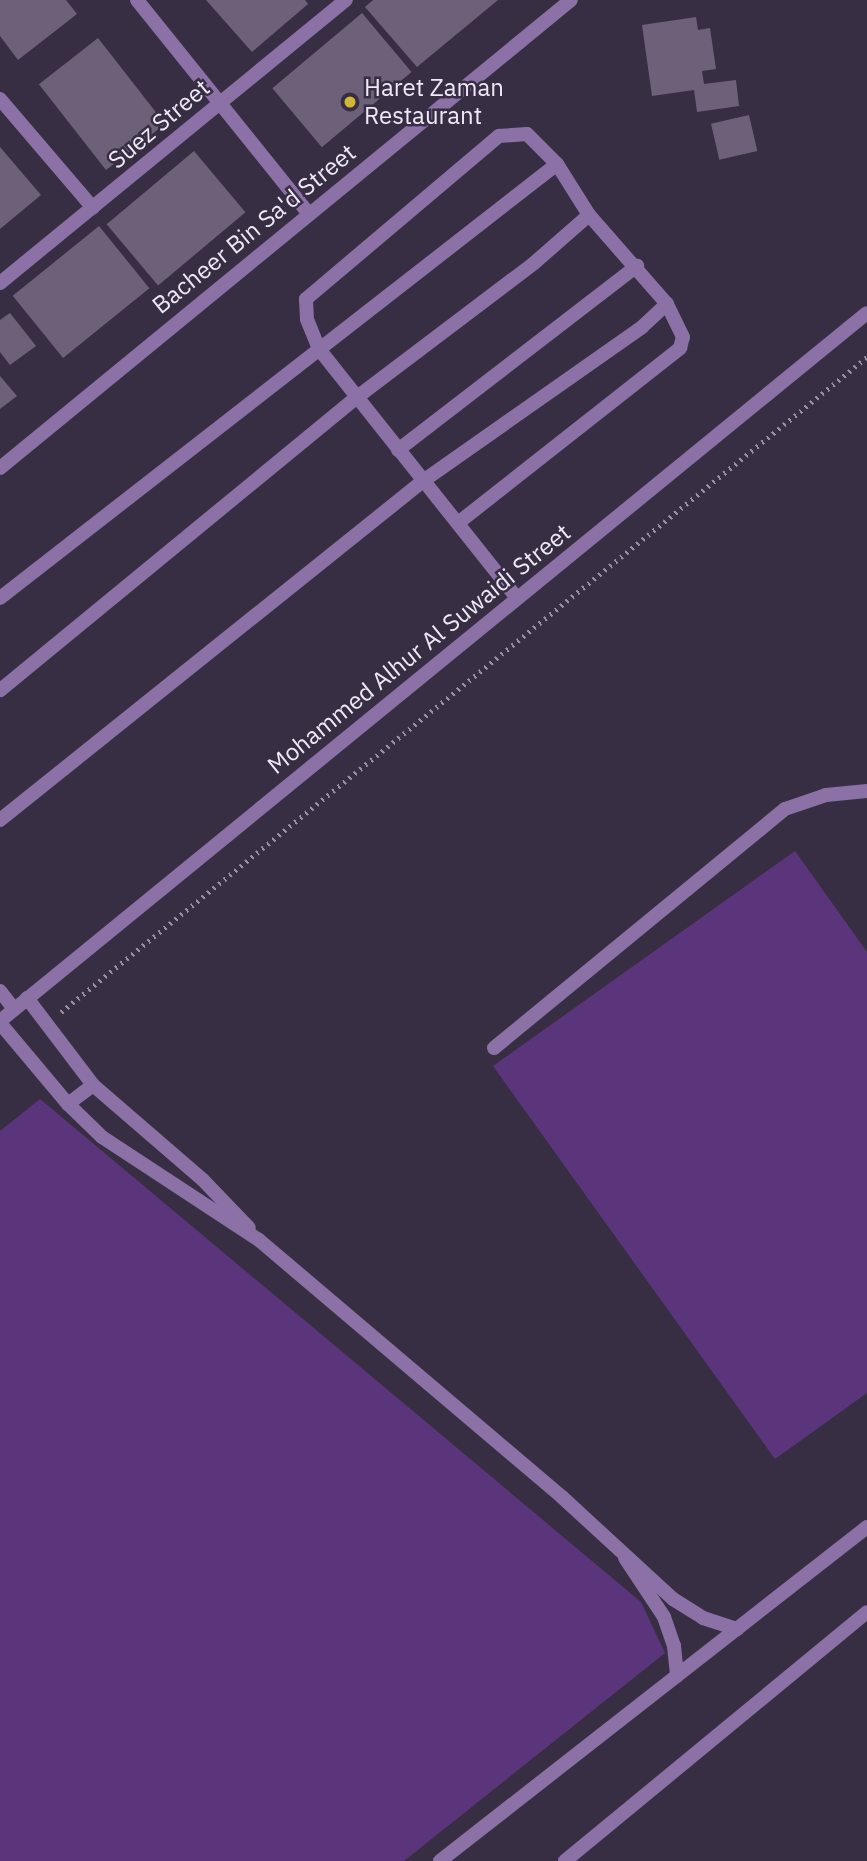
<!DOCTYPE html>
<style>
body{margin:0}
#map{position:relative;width:867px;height:1861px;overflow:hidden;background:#382e43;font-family:"IBM Plex Sans",sans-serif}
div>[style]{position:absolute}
.green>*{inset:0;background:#5b357b}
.building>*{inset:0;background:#6d6179;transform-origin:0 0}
.path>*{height:4.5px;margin-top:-2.25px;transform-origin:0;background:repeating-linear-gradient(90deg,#9890a1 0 2px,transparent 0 7px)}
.service>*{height:14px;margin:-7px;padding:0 7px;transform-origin:7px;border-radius:7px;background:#8b71a5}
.minor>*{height:14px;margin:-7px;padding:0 7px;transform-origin:7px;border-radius:7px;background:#8b71a5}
.tertiary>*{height:14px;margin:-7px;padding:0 7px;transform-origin:7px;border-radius:7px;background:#8b71a5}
.dots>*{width:19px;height:19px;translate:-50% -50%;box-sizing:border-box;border:4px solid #382e43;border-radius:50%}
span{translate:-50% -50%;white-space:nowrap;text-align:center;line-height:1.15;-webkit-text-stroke:5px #382e43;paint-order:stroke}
.poi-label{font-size:24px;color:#efe9f7}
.left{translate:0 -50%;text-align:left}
.street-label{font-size:24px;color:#efe9f7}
</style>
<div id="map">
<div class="green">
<div style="clip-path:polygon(795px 851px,867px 952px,867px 1393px,775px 1459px,493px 1066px)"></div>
<div style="clip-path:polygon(40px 1099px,641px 1602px,665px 1653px,404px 1861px,0 1861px,0 1131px)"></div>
</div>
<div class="building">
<div style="clip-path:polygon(0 0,66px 0,77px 14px,18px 60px,0 36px)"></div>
<div style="clip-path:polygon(206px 0,305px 0,308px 4px,252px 52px)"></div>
<div style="clip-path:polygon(373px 0,498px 0,417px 67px,365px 7px)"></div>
<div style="left:362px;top:13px;width:77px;height:117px;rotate:50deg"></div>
<div style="clip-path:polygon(696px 17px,698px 30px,710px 28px,716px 69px,702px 71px,704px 84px,736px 80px,739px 106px,697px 112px,694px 90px,652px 96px,642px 25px)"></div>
<div style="left:98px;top:38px;width:109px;height:75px;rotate:52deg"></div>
<div style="left:749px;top:115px;width:37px;height:39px;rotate:77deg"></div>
<div style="clip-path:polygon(0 147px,41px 195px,0 229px)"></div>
<div style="left:194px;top:151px;width:80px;height:114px;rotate:50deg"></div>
<div style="left:99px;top:226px;width:80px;height:111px;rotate:51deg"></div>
<div style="clip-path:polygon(10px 313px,36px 346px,10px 365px,0 352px,0 320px)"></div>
<div style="clip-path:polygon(0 376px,17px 396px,0 409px)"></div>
</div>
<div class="path">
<div style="left:61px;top:1012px;width:1039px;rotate:-39.1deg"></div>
</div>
<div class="service">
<div style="left:398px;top:450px;width:302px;rotate:-37.6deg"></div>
<div style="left:458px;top:523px;width:283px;rotate:-38.2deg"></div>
<div style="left:680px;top:348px;width:11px;rotate:-75deg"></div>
<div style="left:683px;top:337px;width:37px;rotate:-116deg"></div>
<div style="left:0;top:598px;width:706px;rotate:-37.92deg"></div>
<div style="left:557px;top:164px;width:60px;rotate:57.9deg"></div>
<div style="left:589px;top:215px;width:74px;rotate:138.8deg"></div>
<div style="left:533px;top:264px;width:221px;rotate:142.9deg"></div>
<div style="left:357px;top:397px;width:462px;rotate:140.6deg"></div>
<div style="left:517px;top:598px;width:318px;rotate:-128.5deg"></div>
<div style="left:319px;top:349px;width:32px;rotate:-112deg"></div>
<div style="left:307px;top:319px;width:20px;rotate:-93deg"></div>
<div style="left:306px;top:299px;width:253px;rotate:-40.2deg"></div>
<div style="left:499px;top:136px;width:28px;rotate:-4deg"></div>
<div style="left:527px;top:134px;width:42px;rotate:45deg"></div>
<div style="left:0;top:820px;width:542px;rotate:-38.71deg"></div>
<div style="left:423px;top:481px;width:268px;rotate:-35.1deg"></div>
<div style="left:642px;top:327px;width:34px;rotate:-43deg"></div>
<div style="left:667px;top:304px;width:118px;rotate:-131.2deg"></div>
<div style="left:0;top:991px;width:23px;rotate:52deg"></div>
<div style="left:494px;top:1048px;width:377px;rotate:-39.4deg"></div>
<div style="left:785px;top:809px;width:43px;rotate:-18.9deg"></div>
<div style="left:826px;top:795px;width:41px;rotate:-5.6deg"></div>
</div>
<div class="minor">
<div style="left:137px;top:0;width:275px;rotate:51.2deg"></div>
<div style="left:0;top:99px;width:143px;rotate:49.5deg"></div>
<div style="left:0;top:283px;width:447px;rotate:-39.3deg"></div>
<div style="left:0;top:468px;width:738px;rotate:-39.34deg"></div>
<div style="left:27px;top:998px;width:109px;rotate:52.8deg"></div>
<div style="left:93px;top:1085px;width:145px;rotate:40.8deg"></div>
<div style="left:203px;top:1180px;width:66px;rotate:46.2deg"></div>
<div style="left:0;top:1023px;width:106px;rotate:50deg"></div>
<div style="left:68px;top:1104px;width:47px;rotate:44.1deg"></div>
<div style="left:102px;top:1137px;width:188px;rotate:33.3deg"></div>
<div style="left:259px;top:1240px;width:397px;rotate:40.3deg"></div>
<div style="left:562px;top:1497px;width:151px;rotate:42.6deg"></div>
<div style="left:673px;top:1599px;width:36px;rotate:32deg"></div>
<div style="left:703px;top:1618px;width:36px;rotate:18deg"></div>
<div style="left:68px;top:1104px;width:31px;rotate:-37deg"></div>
<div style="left:625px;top:1558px;width:71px;rotate:56.5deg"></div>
<div style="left:664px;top:1617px;width:31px;rotate:71deg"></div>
<div style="left:674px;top:1646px;width:30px;rotate:84deg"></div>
<div style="left:440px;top:1861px;width:542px;rotate:-38.03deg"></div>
<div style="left:565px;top:1861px;width:391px;rotate:-39.5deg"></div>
</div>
<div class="tertiary">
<div style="left:0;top:1021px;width:1119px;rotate:-39.24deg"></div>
</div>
<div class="dots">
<div style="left:350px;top:102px;background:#d2b736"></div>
</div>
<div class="poi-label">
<span class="left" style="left:364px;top:102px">Haret Zaman<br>Restaurant</span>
</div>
<div class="street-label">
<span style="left:159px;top:124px;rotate:-40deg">Suez Street</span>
<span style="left:254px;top:229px;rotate:-39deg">Bacheer Bin Sa'd Street</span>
<span style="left:419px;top:649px;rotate:-39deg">Mohammed Alhur Al Suwaidi Street</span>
</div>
</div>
